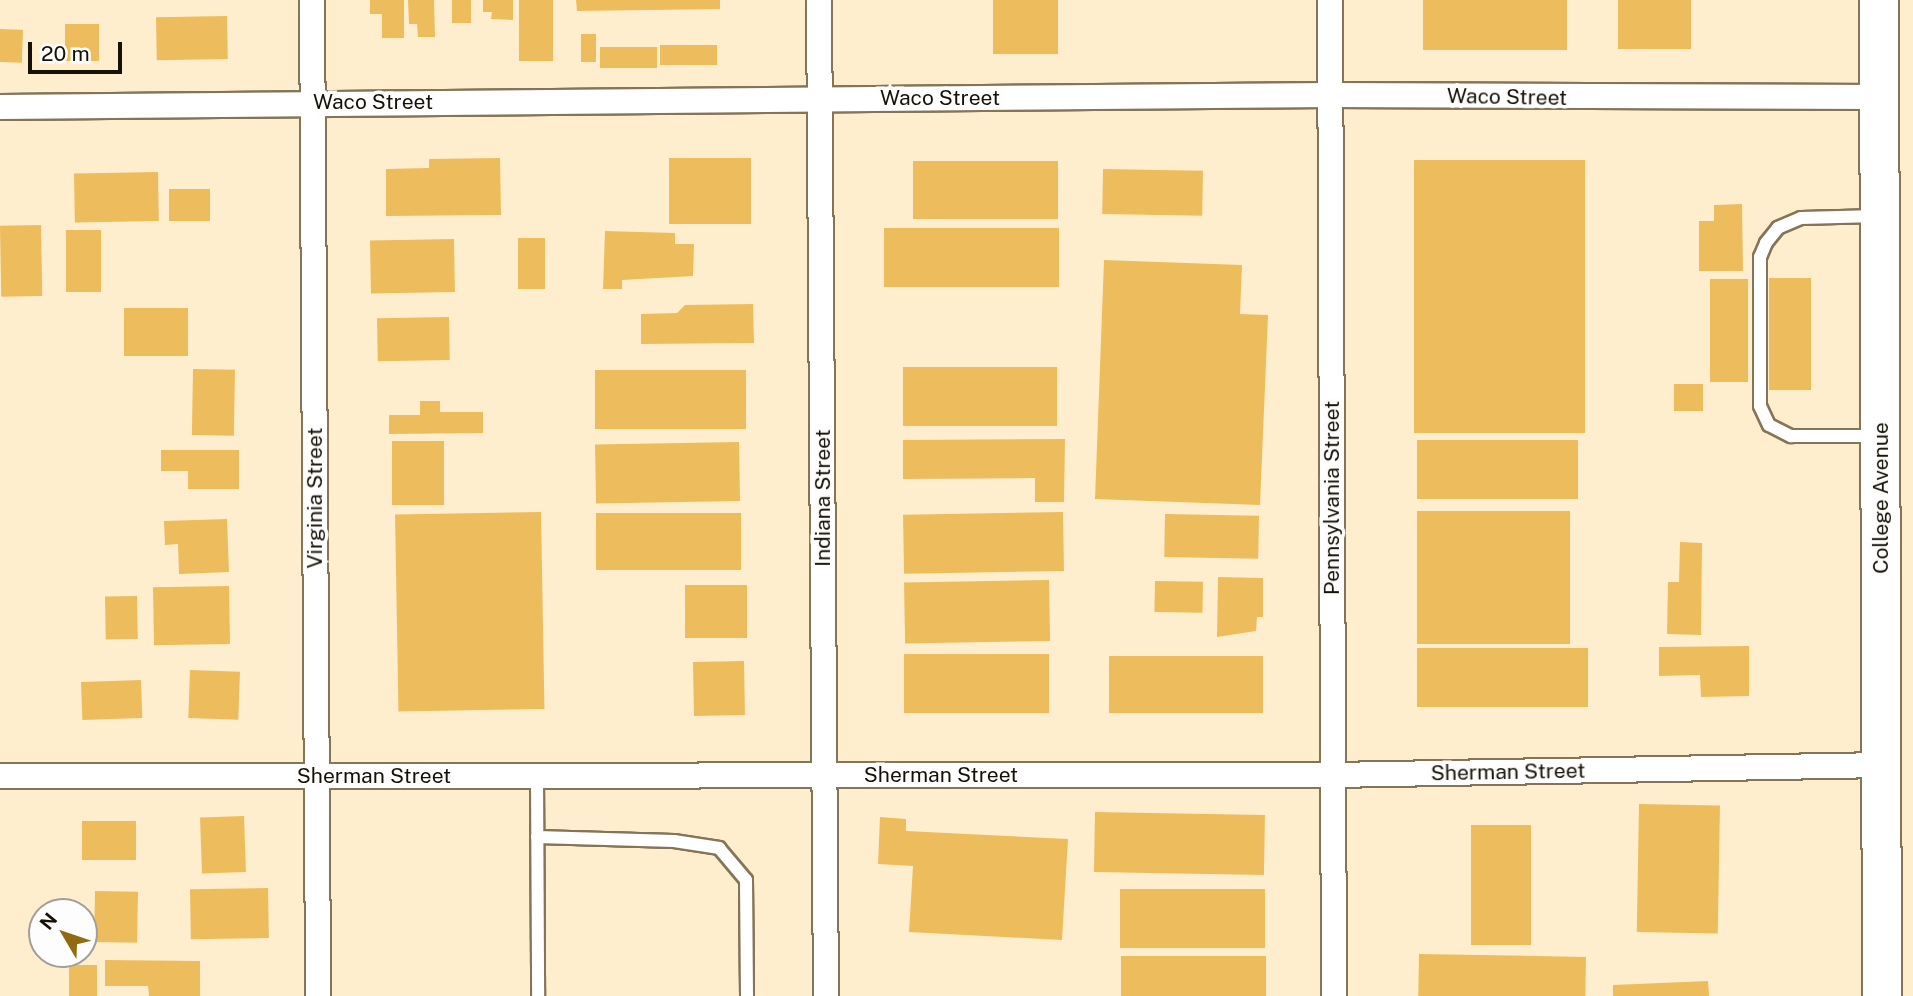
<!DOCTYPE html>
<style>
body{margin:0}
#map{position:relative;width:1913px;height:996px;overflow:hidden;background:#ffeece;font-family:"Public Sans",sans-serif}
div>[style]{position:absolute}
.building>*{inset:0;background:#edbd5d;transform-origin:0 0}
.roads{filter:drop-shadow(2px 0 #847559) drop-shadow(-2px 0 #847559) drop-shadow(0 2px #847559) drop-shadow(0 -2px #847559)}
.service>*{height:12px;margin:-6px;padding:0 6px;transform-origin:6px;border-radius:6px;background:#fff}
.minor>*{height:24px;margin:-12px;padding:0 12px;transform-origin:12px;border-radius:12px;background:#fff}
.primary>*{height:38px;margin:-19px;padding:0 19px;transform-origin:19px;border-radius:19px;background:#fff}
span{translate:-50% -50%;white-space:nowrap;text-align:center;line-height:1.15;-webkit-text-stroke:7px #fdfdfd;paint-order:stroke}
.street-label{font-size:21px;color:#161106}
.north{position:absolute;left:28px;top:898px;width:70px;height:70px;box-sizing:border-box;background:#fdfdfd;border:2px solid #a19f9a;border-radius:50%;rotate:309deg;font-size:19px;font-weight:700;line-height:28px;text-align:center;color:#161106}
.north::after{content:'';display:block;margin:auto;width:24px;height:32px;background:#916b12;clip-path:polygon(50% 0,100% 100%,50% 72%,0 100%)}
.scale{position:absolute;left:28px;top:42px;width:94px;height:32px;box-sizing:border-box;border:4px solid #161106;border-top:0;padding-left:9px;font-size:21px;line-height:24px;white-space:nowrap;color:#161106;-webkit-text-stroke:5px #fdfdfd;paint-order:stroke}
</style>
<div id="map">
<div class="building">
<div style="clip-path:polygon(370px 0,404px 0,404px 38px,382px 38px,382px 14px,370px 14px)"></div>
<div style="clip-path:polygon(408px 0,434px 0,435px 37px,418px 37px,417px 24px,409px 24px)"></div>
<div style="left:452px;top:0;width:19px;height:23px"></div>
<div style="clip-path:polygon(483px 0,513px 0,513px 20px,491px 19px,492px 12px,483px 12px)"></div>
<div style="left:519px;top:0;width:34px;height:61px"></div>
<div style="clip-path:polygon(576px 0,720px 0,720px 9px,577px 11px)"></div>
<div style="left:993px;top:0;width:65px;height:54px"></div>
<div style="left:1423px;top:0;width:144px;height:50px"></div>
<div style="left:1618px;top:0;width:73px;height:49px"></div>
<div style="left:227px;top:16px;width:43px;height:71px;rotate:89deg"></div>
<div style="left:99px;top:24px;width:37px;height:34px;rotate:90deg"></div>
<div style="left:0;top:29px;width:23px;height:33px;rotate:2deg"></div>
<div style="left:581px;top:34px;width:15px;height:28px"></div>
<div style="left:717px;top:45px;width:20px;height:57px;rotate:90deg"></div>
<div style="left:657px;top:47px;width:21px;height:57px;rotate:90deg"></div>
<div style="clip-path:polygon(500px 158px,501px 215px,386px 216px,386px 169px,429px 168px,429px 159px)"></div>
<div style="left:669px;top:158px;width:82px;height:66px"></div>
<div style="left:1585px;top:160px;width:273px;height:171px;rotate:90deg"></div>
<div style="left:913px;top:161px;width:145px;height:58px"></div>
<div style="left:1103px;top:169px;width:100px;height:45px;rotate:1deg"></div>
<div style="left:158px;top:172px;width:49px;height:84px;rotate:89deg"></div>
<div style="left:169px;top:189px;width:41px;height:32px"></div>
<div style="clip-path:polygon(1742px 204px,1743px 271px,1699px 271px,1699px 221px,1714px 221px,1714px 205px)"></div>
<div style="left:41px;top:225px;width:71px;height:41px;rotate:89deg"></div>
<div style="left:1059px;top:228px;width:59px;height:175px;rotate:90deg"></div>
<div style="left:66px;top:230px;width:35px;height:62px"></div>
<div style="clip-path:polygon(605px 231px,675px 233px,675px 244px,694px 244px,693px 276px,622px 280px,622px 289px,603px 289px)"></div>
<div style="left:518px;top:238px;width:27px;height:51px"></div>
<div style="left:454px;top:239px;width:53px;height:84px;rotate:89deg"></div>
<div style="clip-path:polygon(1104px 260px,1242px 265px,1240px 314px,1268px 315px,1260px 505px,1095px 499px)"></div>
<div style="left:1769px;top:278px;width:42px;height:112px"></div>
<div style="left:1748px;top:279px;width:103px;height:38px;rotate:90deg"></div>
<div style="clip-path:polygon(753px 304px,754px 343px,641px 344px,641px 314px,677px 313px,685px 305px)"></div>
<div style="left:188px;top:308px;width:48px;height:64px;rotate:90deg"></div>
<div style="left:449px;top:317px;width:43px;height:72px;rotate:89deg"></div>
<div style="left:1057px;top:367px;width:59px;height:154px;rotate:90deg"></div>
<div style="left:193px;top:369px;width:42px;height:66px;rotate:1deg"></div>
<div style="left:746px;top:370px;width:59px;height:151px;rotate:90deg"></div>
<div style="left:1703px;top:384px;width:27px;height:29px;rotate:90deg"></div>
<div style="clip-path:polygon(420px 401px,440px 401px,440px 412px,483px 412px,483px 433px,389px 434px,389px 415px,420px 415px)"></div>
<div style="clip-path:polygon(1065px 439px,1064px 502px,1035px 502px,1035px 478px,903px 479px,903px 440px)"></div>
<div style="left:1578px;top:440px;width:59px;height:161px;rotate:90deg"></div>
<div style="left:392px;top:441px;width:52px;height:64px"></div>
<div style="left:739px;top:442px;width:59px;height:144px;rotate:89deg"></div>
<div style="clip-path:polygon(161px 450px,239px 450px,239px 489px,188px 489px,188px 471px,161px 471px)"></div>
<div style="left:1570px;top:511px;width:133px;height:153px;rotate:90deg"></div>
<div style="left:541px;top:512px;width:197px;height:146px;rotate:89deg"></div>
<div style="left:1063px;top:512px;width:59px;height:160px;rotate:89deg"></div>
<div style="left:596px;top:513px;width:145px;height:57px"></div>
<div style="left:1165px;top:514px;width:94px;height:43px;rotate:1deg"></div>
<div style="clip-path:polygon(227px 519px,229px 572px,179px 574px,178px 544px,165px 545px,164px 521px)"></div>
<div style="clip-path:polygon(1680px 542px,1702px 543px,1701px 635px,1667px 634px,1668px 582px,1679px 582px)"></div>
<div style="clip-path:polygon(1218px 577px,1263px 578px,1263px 617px,1257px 617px,1256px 631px,1217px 637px)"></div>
<div style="left:1049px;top:580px;width:61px;height:145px;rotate:89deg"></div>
<div style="left:1155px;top:581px;width:48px;height:31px;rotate:1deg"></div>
<div style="left:685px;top:585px;width:62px;height:53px"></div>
<div style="left:229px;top:586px;width:58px;height:76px;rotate:89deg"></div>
<div style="left:137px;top:596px;width:43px;height:32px;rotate:89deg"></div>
<div style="clip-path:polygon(1749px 646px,1749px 696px,1701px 697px,1700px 675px,1659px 676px,1659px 647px)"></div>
<div style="left:1417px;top:648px;width:171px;height:59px"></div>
<div style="left:904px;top:654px;width:145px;height:59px"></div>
<div style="left:1109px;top:656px;width:154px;height:57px"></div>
<div style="left:744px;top:661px;width:54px;height:51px;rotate:89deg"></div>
<div style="left:190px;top:670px;width:50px;height:48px;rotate:2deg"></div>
<div style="left:141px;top:680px;width:38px;height:60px;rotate:88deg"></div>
<div style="left:1639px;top:804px;width:81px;height:128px;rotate:1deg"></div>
<div style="left:1095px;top:812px;width:170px;height:60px;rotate:1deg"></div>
<div style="left:244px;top:816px;width:56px;height:44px;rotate:88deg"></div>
<div style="clip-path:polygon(880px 817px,906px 819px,906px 831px,1068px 839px,1062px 940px,909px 932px,913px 866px,878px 864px)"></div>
<div style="left:136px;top:821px;width:39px;height:54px;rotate:90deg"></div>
<div style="left:1531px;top:825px;width:120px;height:60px;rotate:90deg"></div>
<div style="left:268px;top:888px;width:50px;height:78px;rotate:89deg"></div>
<div style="left:1120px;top:889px;width:145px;height:59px"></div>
<div style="left:95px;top:891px;width:43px;height:51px;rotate:1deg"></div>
<div style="left:1419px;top:954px;width:167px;height:42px;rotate:1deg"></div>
<div style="left:1121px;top:956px;width:145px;height:40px"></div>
<div style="clip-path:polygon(105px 960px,200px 961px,200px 996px,149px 996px,148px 986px,105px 986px)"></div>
<div style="left:69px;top:965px;width:28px;height:31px"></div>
<div style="clip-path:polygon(1708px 981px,1709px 996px,1613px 996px,1613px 985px)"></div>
</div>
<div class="roads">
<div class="service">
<div style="left:1877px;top:216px;width:76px;rotate:178.5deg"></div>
<div style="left:1801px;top:218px;width:25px;rotate:157deg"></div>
<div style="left:1778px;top:228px;width:19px;rotate:129deg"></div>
<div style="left:1766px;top:243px;width:15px;rotate:113deg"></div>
<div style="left:1760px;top:257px;width:149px;rotate:90deg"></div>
<div style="left:1760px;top:406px;width:21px;rotate:65deg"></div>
<div style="left:1769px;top:425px;width:25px;rotate:27deg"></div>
<div style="left:1791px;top:436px;width:86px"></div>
<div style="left:537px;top:776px;width:220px;rotate:89.7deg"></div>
<div style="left:537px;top:837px;width:137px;rotate:1.7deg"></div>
<div style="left:674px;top:841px;width:46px;rotate:8.8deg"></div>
<div style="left:719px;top:848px;width:42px;rotate:49.8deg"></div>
<div style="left:746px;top:880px;width:116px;rotate:89.5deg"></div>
</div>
<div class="minor">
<div style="left:312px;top:0;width:996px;rotate:89.65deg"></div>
<div style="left:819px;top:0;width:996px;rotate:89.6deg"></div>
<div style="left:1330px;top:0;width:996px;rotate:89.77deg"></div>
<div style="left:0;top:107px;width:1330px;rotate:-0.52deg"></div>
<div style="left:1330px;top:95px;width:550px;rotate:0.21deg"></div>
<div style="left:0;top:776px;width:1333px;rotate:-0.04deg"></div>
<div style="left:1333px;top:775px;width:550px;rotate:-1.04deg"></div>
</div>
<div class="primary">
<div style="left:1879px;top:0;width:996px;rotate:89.83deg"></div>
</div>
</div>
<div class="street-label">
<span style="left:1507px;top:97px;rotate:1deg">Waco Street</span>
<span style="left:940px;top:98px">Waco Street</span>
<span style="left:373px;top:102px">Waco Street</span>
<span style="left:315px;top:498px;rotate:-90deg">Virginia Street</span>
<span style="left:823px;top:498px;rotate:-90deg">Indiana Street</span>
<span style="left:1332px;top:498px;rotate:-90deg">Pennsylvania Street</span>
<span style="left:1881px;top:498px;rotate:-90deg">College Avenue</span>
<span style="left:1508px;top:772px;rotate:-1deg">Sherman Street</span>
<span style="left:941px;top:775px">Sherman Street</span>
<span style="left:374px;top:776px">Sherman Street</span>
</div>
<div class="north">N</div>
<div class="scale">20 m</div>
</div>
